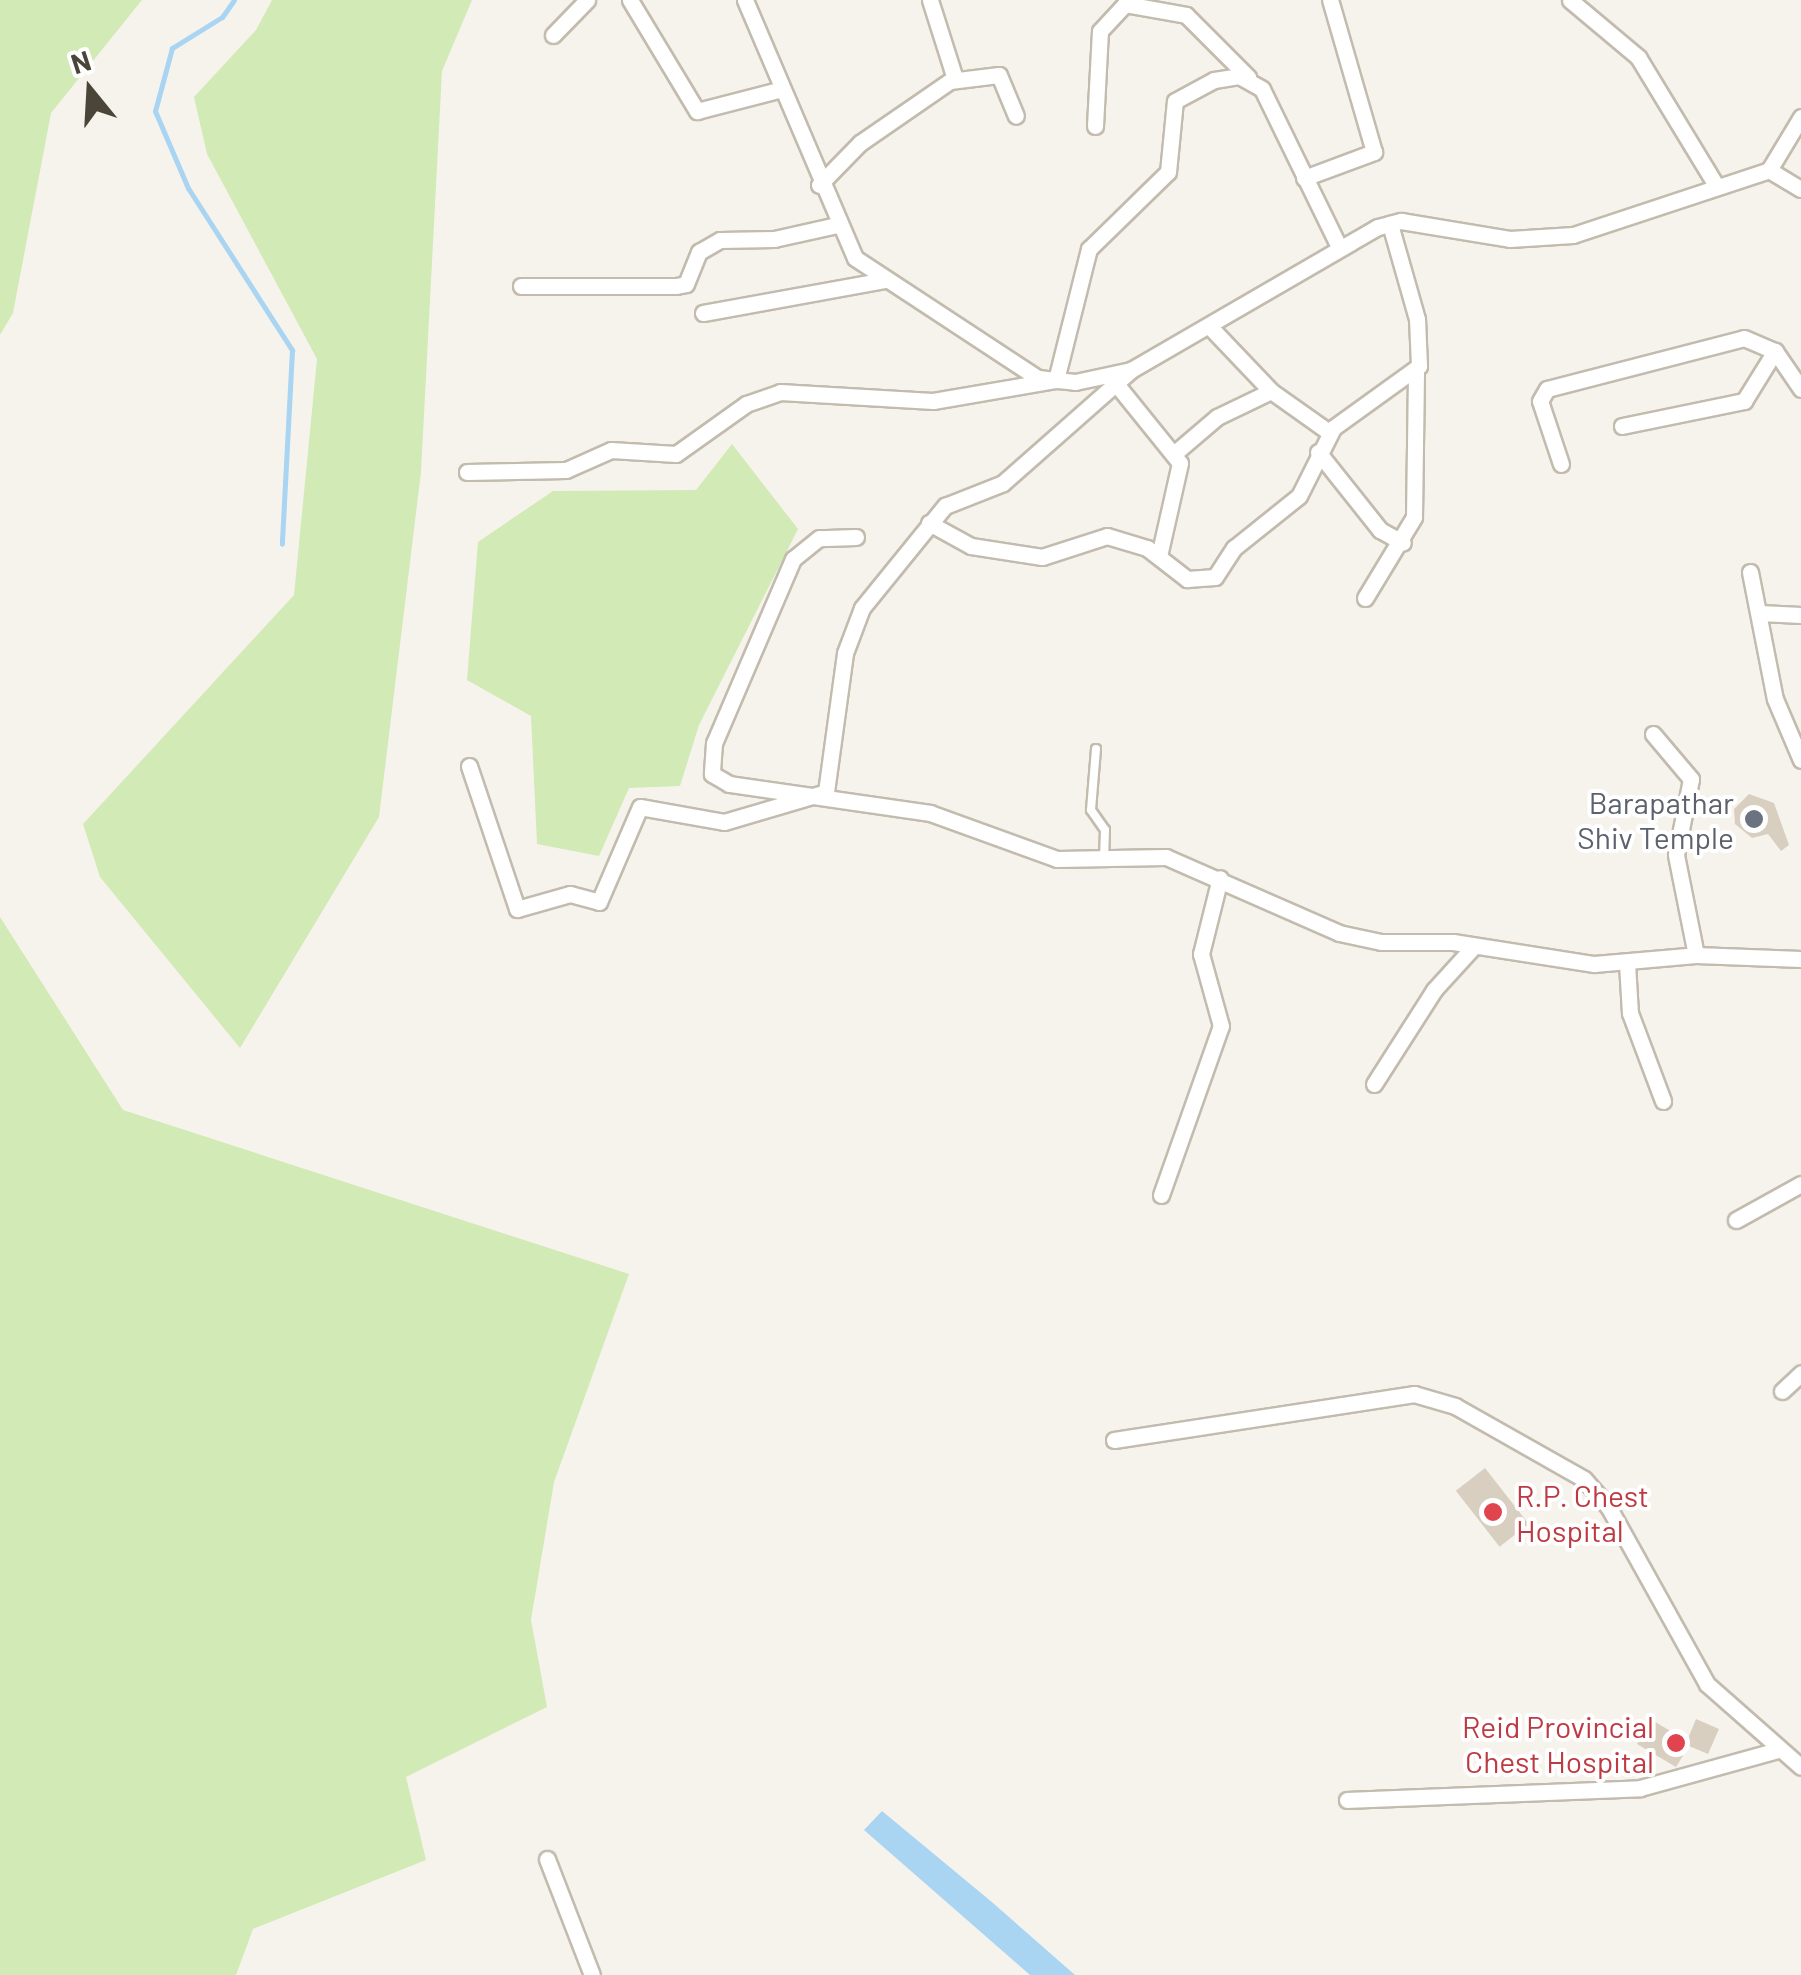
<!DOCTYPE html>
<style>
body{margin:0}
#map{position:relative;width:1801px;height:1975px;overflow:hidden;background:#f6f3ec;font-family:Barlow,sans-serif}
div>[style]{position:absolute}
.green>*{inset:0;background:#d2eab5}
.water>*{inset:0;background:#a9d4f2}
.stream>*{height:5px;margin:-2.5px;padding:0 2.5px;transform-origin:2.5px;border-radius:2.5px;background:#a9d4f2}
.building>*{inset:0;background:#d8cfc1;transform-origin:0 0}
.roads{filter:drop-shadow(2px 0 #c2bbae) drop-shadow(-2px 0 #c2bbae) drop-shadow(0 2px #c2bbae) drop-shadow(0 -2px #c2bbae)}
.lane>*{height:8px;margin:-4px;padding:0 4px;transform-origin:4px;border-radius:4px;background:#fff}
.street>*{height:15px;margin:-7.5px;padding:0 7.5px;transform-origin:7.5px;border-radius:7.5px;background:#fff}
.dots>*{width:28px;height:28px;translate:-50% -50%;box-sizing:border-box;border:5px solid #fff;border-radius:50%}
span{translate:-50% -50%;white-space:nowrap;text-align:center;line-height:1.15;-webkit-text-stroke:8px #fff;paint-order:stroke}
.worship-label{font-size:30px;color:#5b616d}
.right{translate:-100% -50%;text-align:right}
.health-label{font-size:30px;color:#be3a42}
.left{translate:0 -50%;text-align:left}
.north{position:absolute;left:40px;top:40px;width:100px;height:100px;-webkit-text-stroke:8px #fff;paint-order:stroke;rotate:342deg;font-size:28px;font-weight:700;line-height:40px;text-align:center;color:#4b4439}
.north::after{content:'';display:block;margin:auto;width:35px;height:45px;background:#4b4439;clip-path:polygon(50% 0,100% 100%,50% 72%,0 100%)}
</style>
<div id="map">
<div class="green">
<div style="clip-path:polygon(0 0,142px 0,51px 113px,13px 313px,0 335px)"></div>
<div style="clip-path:polygon(272px 0,472px 0,442px 71px,421px 472px,379px 817px,240px 1048px,100px 877px,83px 824px,294px 595px,317px 359px,207px 154px,194px 97px,256px 30px)"></div>
<div style="clip-path:polygon(732px 444px,798px 529px,699px 725px,680px 786px,629px 788px,599px 856px,537px 844px,531px 716px,467px 680px,478px 542px,553px 491px,696px 490px)"></div>
<div style="clip-path:polygon(0 917px,123px 1110px,629px 1274px,554px 1482px,531px 1620px,547px 1707px,406px 1777px,426px 1860px,253px 1929px,236px 1975px,0 1975px)"></div>
</div>
<div class="water">
<div style="clip-path:polygon(882px 1811px,993px 1903px,1075px 1975px,1030px 1975px,864px 1830px)"></div>
</div>
<div class="stream">
<div style="left:234px;top:0;width:21px;rotate:125deg"></div>
<div style="left:222px;top:17px;width:59px;rotate:148.2deg"></div>
<div style="left:172px;top:48px;width:65px;rotate:105.1deg"></div>
<div style="left:155px;top:111px;width:84px;rotate:66.8deg"></div>
<div style="left:188px;top:188px;width:193px;rotate:57.3deg"></div>
<div style="left:292px;top:350px;width:194px;rotate:93deg"></div>
</div>
<div class="building">
<div style="clip-path:polygon(1749px 794px,1774px 803px,1789px 845px,1781px 851px,1768px 834px,1752px 838px,1735px 824px,1734px 809px)"></div>
<div style="left:1485px;top:1468px;width:71px;height:37px;rotate:52deg"></div>
<div style="clip-path:polygon(1696px 1719px,1719px 1729px,1708px 1754px,1689px 1746px,1676px 1767px,1637px 1744px,1652px 1720px,1687px 1741px)"></div>
</div>
<div class="roads">
<div class="lane">
<div style="left:1096px;top:749px;width:61px;rotate:94.7deg"></div>
<div style="left:1091px;top:810px;width:24px;rotate:55deg"></div>
<div style="left:1105px;top:830px;width:29px;rotate:92deg"></div>
</div>
<div class="street">
<div style="left:630px;top:0;width:130px;rotate:58.9deg"></div>
<div style="left:697px;top:111px;width:88px;rotate:-14.5deg"></div>
<div style="left:745px;top:0;width:280px;rotate:66.9deg"></div>
<div style="left:855px;top:258px;width:219px;rotate:33.3deg"></div>
<div style="left:1038px;top:378px;width:37px;rotate:6deg"></div>
<div style="left:1075px;top:382px;width:57px;rotate:-12.1deg"></div>
<div style="left:1131px;top:370px;width:285px;rotate:-30.1deg"></div>
<div style="left:1378px;top:227px;width:24px;rotate:-15deg"></div>
<div style="left:1401px;top:221px;width:110px;rotate:9.4deg"></div>
<div style="left:1510px;top:239px;width:63px;rotate:-3.6deg"></div>
<div style="left:1573px;top:235px;width:206px;rotate:-18.3deg"></div>
<div style="left:930px;top:0;width:83px;rotate:72.4deg"></div>
<div style="left:1570px;top:0;width:89px;rotate:40deg"></div>
<div style="left:1638px;top:57px;width:152px;rotate:58.7deg"></div>
<div style="left:553px;top:35px;width:49px;rotate:-45.8deg"></div>
<div style="left:1801px;top:117px;width:62px;rotate:121.1deg"></div>
<div style="left:1769px;top:170px;width:37px;rotate:31deg"></div>
<div style="left:1095px;top:126px;width:95px;rotate:-87deg"></div>
<div style="left:1100px;top:31px;width:37px;rotate:-47deg"></div>
<div style="left:1125px;top:4px;width:62px;rotate:10.2deg"></div>
<div style="left:1186px;top:15px;width:88px;rotate:45deg"></div>
<div style="left:1304px;top:178px;width:75px;rotate:-20.4deg"></div>
<div style="left:1374px;top:152px;width:158px;rotate:-106.1deg"></div>
<div style="left:819px;top:185px;width:59px;rotate:-45.7deg"></div>
<div style="left:860px;top:143px;width:109px;rotate:-34.6deg"></div>
<div style="left:950px;top:81px;width:49px;rotate:-7deg"></div>
<div style="left:999px;top:75px;width:44px;rotate:67.5deg"></div>
<div style="left:521px;top:286px;width:155px"></div>
<div style="left:676px;top:286px;width:10px;rotate:-11deg"></div>
<div style="left:686px;top:284px;width:35px;rotate:-68deg"></div>
<div style="left:699px;top:252px;width:24px;rotate:-30deg"></div>
<div style="left:720px;top:240px;width:54px;rotate:-1.1deg"></div>
<div style="left:774px;top:239px;width:65px;rotate:-12.5deg"></div>
<div style="left:703px;top:313px;width:184px;rotate:-10.3deg"></div>
<div style="left:1211px;top:328px;width:87px;rotate:46.4deg"></div>
<div style="left:1117px;top:385px;width:100px;rotate:51.1deg"></div>
<div style="left:1180px;top:463px;width:95px;rotate:102.7deg"></div>
<div style="left:1622px;top:426px;width:125px;rotate:-11.6deg"></div>
<div style="left:1744px;top:401px;width:59px;rotate:-58.2deg"></div>
<div style="left:1176px;top:452px;width:54px;rotate:-40.5deg"></div>
<div style="left:1217px;top:417px;width:60px;rotate:-25.7deg"></div>
<div style="left:1271px;top:391px;width:72px;rotate:35.4deg"></div>
<div style="left:1318px;top:452px;width:100px;rotate:51.5deg"></div>
<div style="left:1380px;top:530px;width:26px;rotate:29deg"></div>
<div style="left:1561px;top:464px;width:66px;rotate:-108.4deg"></div>
<div style="left:1540px;top:401px;width:14px;rotate:-60deg"></div>
<div style="left:1547px;top:389px;width:203px;rotate:-14.5deg"></div>
<div style="left:1744px;top:338px;width:34px;rotate:23deg"></div>
<div style="left:1775px;top:351px;width:46px;rotate:55.6deg"></div>
<div style="left:467px;top:472px;width:99px;rotate:-1.2deg"></div>
<div style="left:566px;top:470px;width:49px;rotate:-24deg"></div>
<div style="left:611px;top:450px;width:65px;rotate:3.5deg"></div>
<div style="left:676px;top:454px;width:86px;rotate:-35.5deg"></div>
<div style="left:746px;top:404px;width:36px;rotate:-19deg"></div>
<div style="left:780px;top:392px;width:153px;rotate:3.4deg"></div>
<div style="left:933px;top:401px;width:125px;rotate:-9.7deg"></div>
<div style="left:1056px;top:380px;width:135px;rotate:-75.9deg"></div>
<div style="left:1089px;top:249px;width:110px;rotate:-44.3deg"></div>
<div style="left:1168px;top:172px;width:71px;rotate:-84.4deg"></div>
<div style="left:1175px;top:101px;width:44px;rotate:-28.3deg"></div>
<div style="left:1214px;top:80px;width:25px;rotate:-9deg"></div>
<div style="left:1239px;top:76px;width:26px;rotate:29deg"></div>
<div style="left:1262px;top:89px;width:174px;rotate:64deg"></div>
<div style="left:929px;top:523px;width:48px;rotate:28.7deg"></div>
<div style="left:971px;top:546px;width:72px;rotate:8.8deg"></div>
<div style="left:1042px;top:557px;width:68px;rotate:-17.9deg"></div>
<div style="left:1107px;top:536px;width:42px;rotate:16.7deg"></div>
<div style="left:1147px;top:548px;width:51px;rotate:37.8deg"></div>
<div style="left:1187px;top:579px;width:28px;rotate:-4deg"></div>
<div style="left:1215px;top:577px;width:35px;rotate:-57deg"></div>
<div style="left:1234px;top:548px;width:83px;rotate:-38.7deg"></div>
<div style="left:1299px;top:496px;width:76px;rotate:-63.4deg"></div>
<div style="left:1333px;top:428px;width:106px;rotate:-35.8deg"></div>
<div style="left:1419px;top:366px;width:47px;rotate:-92.4deg"></div>
<div style="left:1417px;top:319px;width:99px;rotate:-105.9deg"></div>
<div style="left:856px;top:537px;width:37px;rotate:178deg"></div>
<div style="left:819px;top:538px;width:33px;rotate:141deg"></div>
<div style="left:793px;top:559px;width:200px;rotate:113.2deg"></div>
<div style="left:714px;top:743px;width:31px;rotate:94deg"></div>
<div style="left:712px;top:774px;width:20px;rotate:30deg"></div>
<div style="left:729px;top:784px;width:203px;rotate:8.2deg"></div>
<div style="left:930px;top:813px;width:135px;rotate:19.9deg"></div>
<div style="left:1057px;top:859px;width:109px;rotate:-1.1deg"></div>
<div style="left:1166px;top:857px;width:189px;rotate:23.7deg"></div>
<div style="left:1339px;top:933px;width:43px;rotate:12.1deg"></div>
<div style="left:1381px;top:942px;width:72px"></div>
<div style="left:1453px;top:942px;width:143px;rotate:8.9deg"></div>
<div style="left:1594px;top:964px;width:102px;rotate:-5deg"></div>
<div style="left:1696px;top:955px;width:105px;rotate:2.2deg"></div>
<div style="left:1750px;top:572px;width:129px;rotate:78.9deg"></div>
<div style="left:1775px;top:699px;width:66px;rotate:66.9deg"></div>
<div style="left:1365px;top:598px;width:95px;rotate:-58.8deg"></div>
<div style="left:1414px;top:517px;width:145px;rotate:-89.2deg"></div>
<div style="left:1760px;top:613px;width:41px;rotate:2.8deg"></div>
<div style="left:1653px;top:734px;width:59px;rotate:49.8deg"></div>
<div style="left:1691px;top:779px;width:77px;rotate:101.2deg"></div>
<div style="left:1676px;top:855px;width:102px;rotate:78.7deg"></div>
<div style="left:469px;top:766px;width:151px;rotate:71.4deg"></div>
<div style="left:517px;top:909px;width:55px;rotate:-15.8deg"></div>
<div style="left:570px;top:894px;width:30px;rotate:15deg"></div>
<div style="left:599px;top:902px;width:103px;rotate:-66.7deg"></div>
<div style="left:640px;top:807px;width:85px;rotate:10.1deg"></div>
<div style="left:724px;top:822px;width:106px;rotate:-16.4deg"></div>
<div style="left:826px;top:792px;width:140px;rotate:-82.2deg"></div>
<div style="left:845px;top:653px;width:48px;rotate:-69.3deg"></div>
<div style="left:862px;top:608px;width:132px;rotate:-50.9deg"></div>
<div style="left:945px;top:506px;width:62px;rotate:-21.6deg"></div>
<div style="left:1003px;top:483px;width:171px;rotate:-41.4deg"></div>
<div style="left:1627px;top:963px;width:50px;rotate:86.6deg"></div>
<div style="left:1630px;top:1013px;width:94px;rotate:69.4deg"></div>
<div style="left:1374px;top:1084px;width:112px;rotate:-57.4deg"></div>
<div style="left:1434px;top:990px;width:59px;rotate:-47.7deg"></div>
<div style="left:1161px;top:1195px;width:179px;rotate:-70.5deg"></div>
<div style="left:1221px;top:1026px;width:75px;rotate:-105.5deg"></div>
<div style="left:1201px;top:954px;width:78px;rotate:-76deg"></div>
<div style="left:1736px;top:1220px;width:74px;rotate:-29deg"></div>
<div style="left:1782px;top:1391px;width:26px;rotate:-43deg"></div>
<div style="left:1114px;top:1440px;width:304px;rotate:-8.7deg"></div>
<div style="left:1414px;top:1394px;width:43px;rotate:16.3deg"></div>
<div style="left:1455px;top:1406px;width:148px;rotate:29.5deg"></div>
<div style="left:1584px;top:1479px;width:38px;rotate:49deg"></div>
<div style="left:1609px;top:1508px;width:201px;rotate:60.9deg"></div>
<div style="left:1707px;top:1684px;width:125px;rotate:41.4deg"></div>
<div style="left:1347px;top:1800px;width:293px;rotate:-2.3deg"></div>
<div style="left:1640px;top:1788px;width:143px;rotate:-15.4deg"></div>
<div style="left:547px;top:1859px;width:124px;rotate:68.8deg"></div>
</div>
</div>
<div class="dots">
<div style="left:1754px;top:819px;background:#6b7280"></div>
<div style="left:1493px;top:1512px;background:#e0444e"></div>
<div style="left:1676px;top:1743px;background:#e0444e"></div>
</div>
<div class="worship-label">
<span class="right" style="left:1734px;top:819px">Barapathar<br>Shiv Temple</span>
</div>
<div class="health-label">
<span class="left" style="left:1516px;top:1512px">R.P. Chest<br>Hospital</span>
<span class="right" style="left:1654px;top:1743px">Reid Provincial<br>Chest Hospital</span>
</div>
<div class="north">N</div>
</div>
